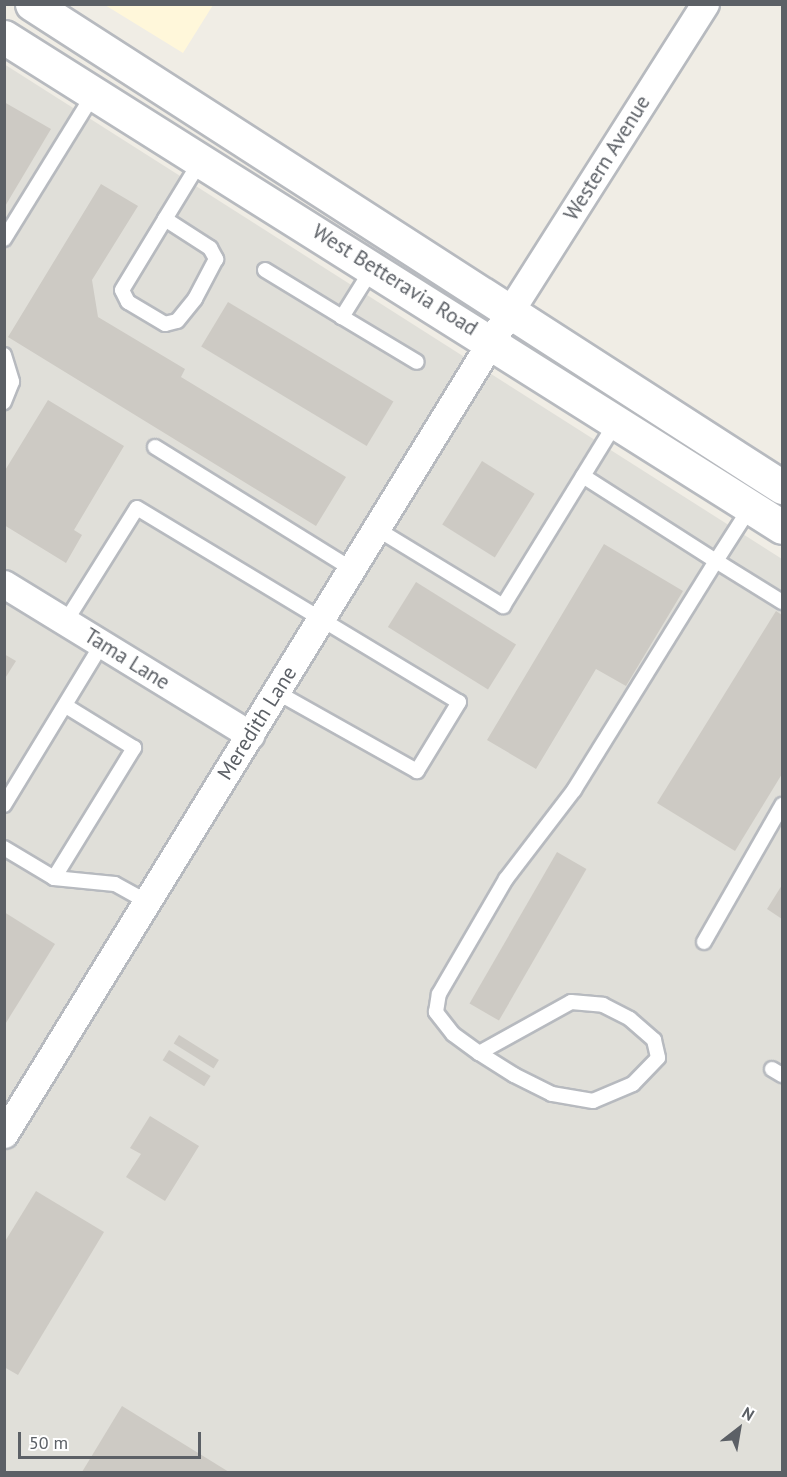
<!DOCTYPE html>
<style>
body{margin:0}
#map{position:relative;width:787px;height:1477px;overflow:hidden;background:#f0ede5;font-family:"PT Sans",sans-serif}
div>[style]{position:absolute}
.commercial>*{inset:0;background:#fff7da}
.industrial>*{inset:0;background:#e0dfd9}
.building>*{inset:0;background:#cdcac4;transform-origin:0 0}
.roads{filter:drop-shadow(2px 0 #b7babf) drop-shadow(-2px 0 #b7babf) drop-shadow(0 2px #b7babf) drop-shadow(0 -2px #b7babf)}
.lane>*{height:14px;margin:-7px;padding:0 7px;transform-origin:7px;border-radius:7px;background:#fff}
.street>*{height:27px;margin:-13.5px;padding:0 13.5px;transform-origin:13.5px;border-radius:13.5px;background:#fff}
.secondary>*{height:33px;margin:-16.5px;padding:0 16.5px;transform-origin:16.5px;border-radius:16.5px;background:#fff}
span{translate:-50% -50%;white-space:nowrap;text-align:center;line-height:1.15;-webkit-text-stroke:4.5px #fff;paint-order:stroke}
.street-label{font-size:21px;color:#5c6066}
.frame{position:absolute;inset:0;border:6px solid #5c6066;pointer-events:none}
.north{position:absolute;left:709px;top:1399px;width:60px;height:60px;-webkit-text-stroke:4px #fff;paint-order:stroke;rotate:31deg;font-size:16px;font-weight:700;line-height:24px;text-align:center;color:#5c6066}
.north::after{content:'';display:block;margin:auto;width:21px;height:27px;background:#5c6066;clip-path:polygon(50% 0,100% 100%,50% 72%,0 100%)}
.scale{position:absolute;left:18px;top:1432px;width:183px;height:27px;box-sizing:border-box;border:3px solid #5c6066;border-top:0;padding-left:8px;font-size:18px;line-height:21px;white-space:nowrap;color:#5c6066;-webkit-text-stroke:4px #fff;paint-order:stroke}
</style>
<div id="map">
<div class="commercial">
<div style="clip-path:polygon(105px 5px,213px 5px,183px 53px)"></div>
</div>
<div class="industrial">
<div style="clip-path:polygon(4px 64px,782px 559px,782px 1472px,5px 1472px)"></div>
</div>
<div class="building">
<div style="clip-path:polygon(4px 102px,51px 129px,4px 208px)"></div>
<div style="clip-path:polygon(101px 184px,138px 206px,92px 280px,98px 317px,185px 369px,181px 377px,346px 477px,316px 526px,8px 337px)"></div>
<div style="left:228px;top:302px;width:193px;height:52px;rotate:31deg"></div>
<div style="clip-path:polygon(48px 400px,124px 446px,74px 530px,82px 535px,66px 563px,4px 525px,4px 472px)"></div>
<div style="left:482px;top:461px;width:62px;height:75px;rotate:32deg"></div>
<div style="clip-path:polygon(604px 544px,683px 591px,626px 686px,596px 669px,536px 769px,487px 740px)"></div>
<div style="left:416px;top:582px;width:118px;height:53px;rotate:32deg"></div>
<div style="clip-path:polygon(776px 611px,782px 615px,782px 774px,735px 851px,657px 803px)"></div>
<div style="clip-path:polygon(4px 654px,16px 661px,4px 680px)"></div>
<div style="left:557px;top:852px;width:34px;height:175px;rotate:30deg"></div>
<div style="clip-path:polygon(782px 885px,782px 919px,767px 909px)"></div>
<div style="clip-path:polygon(4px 912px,55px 944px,4px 1026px)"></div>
<div style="left:179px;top:1035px;width:47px;height:10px;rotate:32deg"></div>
<div style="left:169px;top:1050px;width:49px;height:12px;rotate:32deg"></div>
<div style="clip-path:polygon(150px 1116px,199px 1146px,165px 1201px,126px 1177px,141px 1154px,130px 1148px)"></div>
<div style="clip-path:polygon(36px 1191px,104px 1232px,18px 1375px,4px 1367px,4px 1243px)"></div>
<div style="clip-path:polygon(122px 1406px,229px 1472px,82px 1472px)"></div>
</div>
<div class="roads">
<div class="lane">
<div style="left:165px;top:219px;width:54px;rotate:32.8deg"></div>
<div style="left:210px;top:248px;width:13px;rotate:61deg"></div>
<div style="left:216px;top:259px;width:45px;rotate:117.7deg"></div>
<div style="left:195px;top:299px;width:28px;rotate:129deg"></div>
<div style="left:177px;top:321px;width:12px;rotate:166deg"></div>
<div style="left:165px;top:324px;width:43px;rotate:-149.3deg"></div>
<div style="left:128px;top:302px;width:13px;rotate:-117deg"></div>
<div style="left:122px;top:290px;width:83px;rotate:-58.8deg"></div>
<div style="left:165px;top:219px;width:69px;rotate:-58.6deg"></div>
<div style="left:4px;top:239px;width:172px;rotate:-58.3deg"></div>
<div style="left:372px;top:269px;width:57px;rotate:122deg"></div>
<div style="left:342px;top:317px;width:87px;rotate:31deg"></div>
<div style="left:265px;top:270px;width:90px;rotate:31.4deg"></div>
<div style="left:4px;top:355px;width:28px;rotate:73deg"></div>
<div style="left:12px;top:382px;width:22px;rotate:112deg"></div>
<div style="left:155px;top:447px;width:232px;rotate:31.8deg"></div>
<div style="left:583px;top:476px;width:158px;rotate:32.6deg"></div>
<div style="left:716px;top:561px;width:65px;rotate:-57.5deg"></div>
<div style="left:377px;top:529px;width:148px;rotate:31.4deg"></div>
<div style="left:503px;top:606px;width:216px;rotate:-58.4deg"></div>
<div style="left:66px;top:621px;width:133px;rotate:-57.9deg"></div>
<div style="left:137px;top:508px;width:376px;rotate:31.1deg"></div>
<div style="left:459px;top:702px;width:81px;rotate:121.3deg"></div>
<div style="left:417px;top:771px;width:162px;rotate:-150.7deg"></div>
<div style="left:4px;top:805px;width:188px;rotate:-58.7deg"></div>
<div style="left:4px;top:848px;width:58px;rotate:31deg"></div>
<div style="left:54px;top:878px;width:153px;rotate:-58.4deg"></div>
<div style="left:134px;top:748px;width:80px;rotate:-148.3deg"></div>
<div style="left:54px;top:878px;width:61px;rotate:5.6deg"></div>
<div style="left:115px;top:884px;width:38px;rotate:29deg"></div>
<div style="left:704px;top:942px;width:158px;rotate:-60.3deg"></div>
<div style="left:479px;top:1053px;width:105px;rotate:-29deg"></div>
<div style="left:571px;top:1002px;width:32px;rotate:5deg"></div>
<div style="left:603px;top:1005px;width:30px;rotate:27deg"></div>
<div style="left:630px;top:1019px;width:32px;rotate:41deg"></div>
<div style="left:654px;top:1040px;width:18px;rotate:77deg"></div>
<div style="left:658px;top:1058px;width:36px;rotate:134deg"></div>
<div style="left:633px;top:1084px;width:43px;rotate:157deg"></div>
<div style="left:593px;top:1101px;width:42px;rotate:-170.3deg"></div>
<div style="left:552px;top:1094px;width:42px;rotate:-153.4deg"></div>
<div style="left:514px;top:1075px;width:41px;rotate:-147.8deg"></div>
<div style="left:479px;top:1053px;width:32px;rotate:-144deg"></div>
<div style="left:453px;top:1034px;width:28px;rotate:-128deg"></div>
<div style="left:436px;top:1012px;width:18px;rotate:-81deg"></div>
<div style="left:439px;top:994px;width:133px;rotate:-59.8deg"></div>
<div style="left:506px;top:879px;width:112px;rotate:-52.6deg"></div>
<div style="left:574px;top:790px;width:269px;rotate:-58.2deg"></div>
<div style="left:716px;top:561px;width:78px;rotate:31.8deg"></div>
<div style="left:772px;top:1069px;width:12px;rotate:31deg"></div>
</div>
<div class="street">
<div style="left:4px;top:584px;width:289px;rotate:31.5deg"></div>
<div style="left:4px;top:1134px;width:966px;rotate:-58.42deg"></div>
<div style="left:510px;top:311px;width:364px;rotate:-57.6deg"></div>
</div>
<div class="secondary">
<div style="left:32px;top:4px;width:892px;rotate:32.78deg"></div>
<div style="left:4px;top:37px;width:919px;rotate:32.2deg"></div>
</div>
</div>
<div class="street-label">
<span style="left:607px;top:158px;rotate:-58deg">Western Avenue</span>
<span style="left:395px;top:280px;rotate:32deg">West Betteravia Road</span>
<span style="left:127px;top:659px;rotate:32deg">Tama Lane</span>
<span style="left:257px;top:723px;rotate:-58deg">Meredith Lane</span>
</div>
<div class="frame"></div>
<div class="north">N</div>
<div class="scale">50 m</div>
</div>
